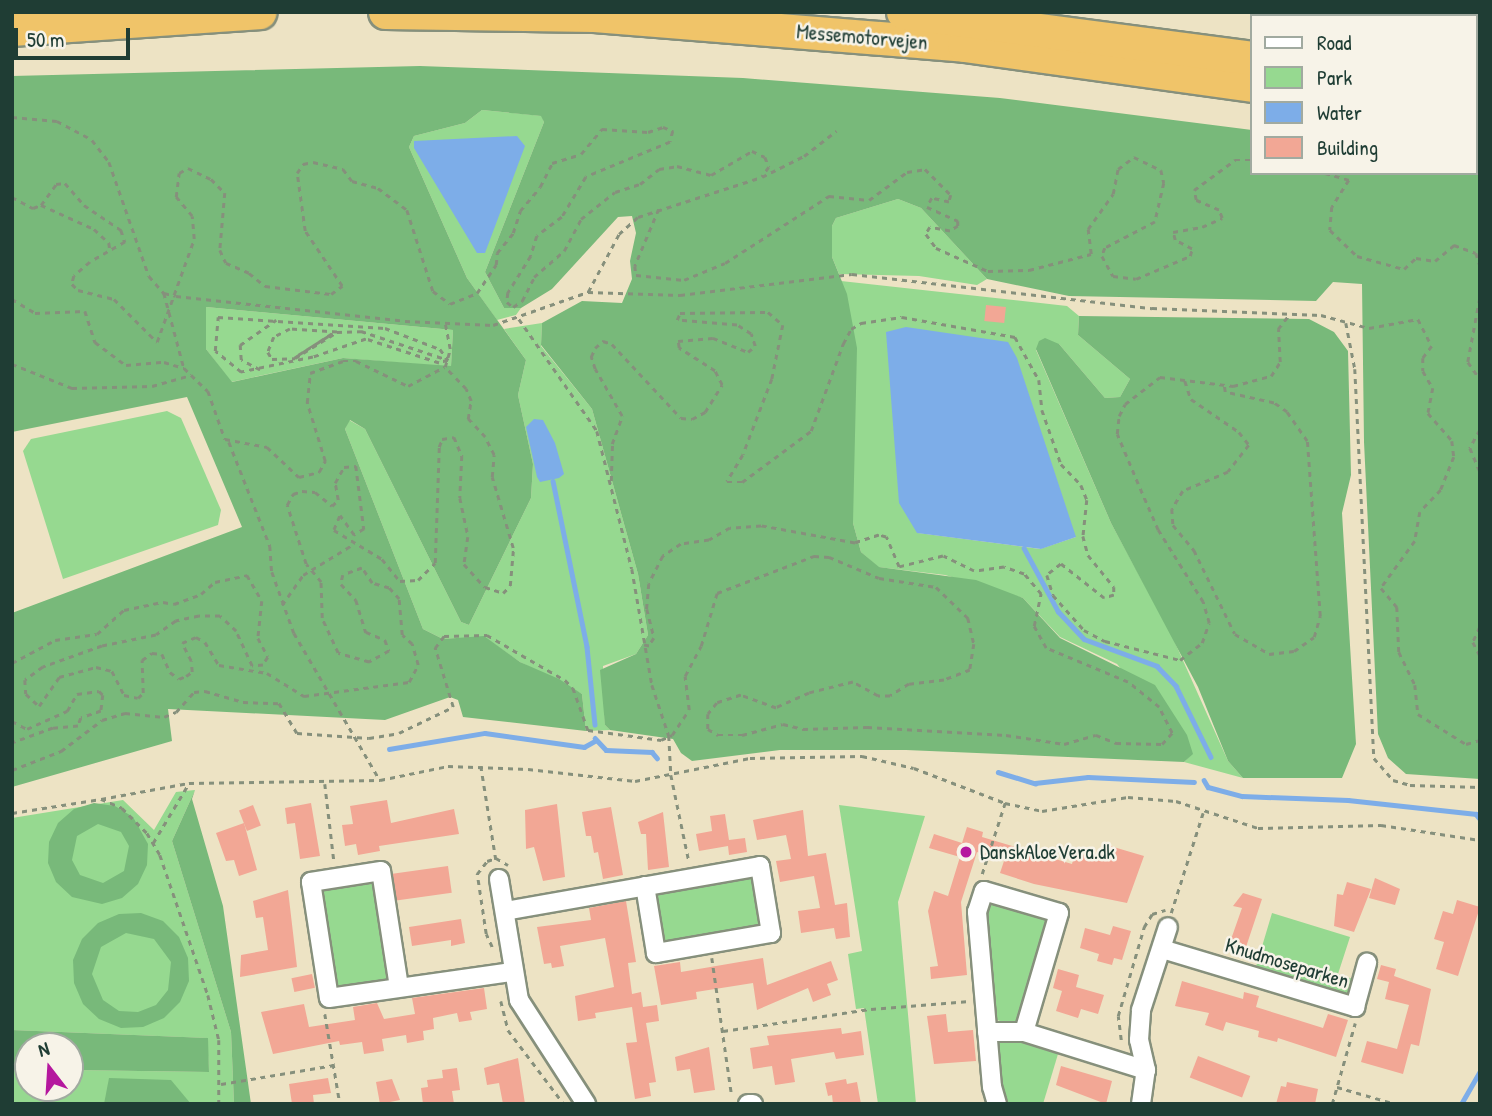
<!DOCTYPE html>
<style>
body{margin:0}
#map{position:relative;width:1492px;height:1116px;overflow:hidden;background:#ede3c4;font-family:"Patrick Hand",sans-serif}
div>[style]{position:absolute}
.green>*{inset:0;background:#96d990;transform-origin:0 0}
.forest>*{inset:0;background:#78b97a}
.water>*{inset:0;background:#7dade8}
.stream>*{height:4.5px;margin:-2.25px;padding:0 2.25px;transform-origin:2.25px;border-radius:2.25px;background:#7dade8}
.building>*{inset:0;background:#f2a795;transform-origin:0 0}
.path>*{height:2.5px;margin-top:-1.25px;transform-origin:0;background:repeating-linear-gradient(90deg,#86907c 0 5px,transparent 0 10px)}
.roads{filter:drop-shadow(2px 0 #86907c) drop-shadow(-2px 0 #86907c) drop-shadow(0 2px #86907c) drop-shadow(0 -2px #86907c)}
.minor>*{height:18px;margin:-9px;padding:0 9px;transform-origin:9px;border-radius:9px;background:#fff}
.motorway>*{height:33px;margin:-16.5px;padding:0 16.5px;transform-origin:16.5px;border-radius:16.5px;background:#f0c469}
.dots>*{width:19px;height:19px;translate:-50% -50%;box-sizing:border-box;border:4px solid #f7f3e8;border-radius:50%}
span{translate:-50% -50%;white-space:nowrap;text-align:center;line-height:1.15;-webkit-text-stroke:5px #f7f3e8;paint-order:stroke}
.street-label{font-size:21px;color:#1f3d34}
.poi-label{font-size:21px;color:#1f3d34}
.left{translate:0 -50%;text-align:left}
.frame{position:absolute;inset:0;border:14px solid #1f3d34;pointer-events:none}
.legend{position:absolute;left:1250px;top:14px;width:228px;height:161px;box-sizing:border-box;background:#f7f3e8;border:2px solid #a1aaa0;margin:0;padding:9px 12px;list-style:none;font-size:21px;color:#1f3d34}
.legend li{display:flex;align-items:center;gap:14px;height:35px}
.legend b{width:35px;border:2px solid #a1aaa0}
.north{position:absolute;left:14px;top:1032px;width:70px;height:70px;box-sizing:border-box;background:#f7f3e8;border:2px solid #a1aaa0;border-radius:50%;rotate:343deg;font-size:19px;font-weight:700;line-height:28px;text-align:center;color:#1f3d34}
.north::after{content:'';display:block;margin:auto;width:24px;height:32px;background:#b5179e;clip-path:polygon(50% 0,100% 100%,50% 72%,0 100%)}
.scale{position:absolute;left:14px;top:28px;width:116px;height:32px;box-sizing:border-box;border:4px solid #1f3d34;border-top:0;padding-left:9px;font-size:21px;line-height:24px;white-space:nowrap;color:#1f3d34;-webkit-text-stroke:5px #f7f3e8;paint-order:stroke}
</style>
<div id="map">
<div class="green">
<div style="clip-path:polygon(482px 110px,542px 116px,544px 122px,485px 272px,504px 308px,521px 308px,516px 315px,497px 320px,467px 278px,409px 147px,414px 136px,465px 123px)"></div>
<div style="clip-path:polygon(898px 199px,921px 208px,987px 279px,977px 285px,919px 276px,839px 274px,832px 257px,832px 226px,836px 218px)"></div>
<div style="clip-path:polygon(evenodd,841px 281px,1067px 306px,1079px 316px,1078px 335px,1130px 379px,1120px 397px,1105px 398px,1059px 344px,1036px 350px,1111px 523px,1172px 636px,1228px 761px,1243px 778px,1184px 762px,1192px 754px,1117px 664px,1060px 637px,1023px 598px,945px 575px,878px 567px,861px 552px,853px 523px,841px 281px,918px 533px,1076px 537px,1040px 549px,918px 533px)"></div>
<div style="clip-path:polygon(206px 307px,453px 330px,451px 367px,343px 358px,231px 382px,206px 349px)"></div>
<div style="clip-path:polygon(542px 323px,541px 346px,592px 409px,638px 574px,648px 635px,636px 654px,603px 666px,605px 725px,610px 730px,586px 731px,582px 694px,520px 662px,484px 637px,443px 639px,423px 629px,345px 429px,349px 420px,365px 429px,461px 622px,469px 625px,531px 498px,533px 464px,518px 395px,526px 360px,504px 329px)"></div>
<div style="clip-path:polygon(167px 411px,181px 418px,221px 510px,218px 525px,63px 579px,23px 451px,31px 439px)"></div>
<div style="clip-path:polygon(195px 790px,172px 841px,231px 1032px,234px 1104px,12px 1104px,12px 1070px,28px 1070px,28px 1088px,70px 1088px,70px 1070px,209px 1072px,207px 1038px,12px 1030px,12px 818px,123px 800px,154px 830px,176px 792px)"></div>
<div style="clip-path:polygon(839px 805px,925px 816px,898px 902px,916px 1104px,878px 1104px,864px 1008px,856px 1009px,848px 954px,862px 951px)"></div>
<div style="left:753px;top:873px;width:58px;height:105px;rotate:81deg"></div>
<div style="left:375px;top:879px;width:105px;height:57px;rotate:81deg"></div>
<div style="clip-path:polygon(987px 899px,1052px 917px,1020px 1027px,994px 1019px)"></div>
<div style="clip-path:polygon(1272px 913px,1350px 937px,1338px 974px,1359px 981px,1353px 999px,1255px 970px)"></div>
<div style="clip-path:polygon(997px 1035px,1058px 1054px,1043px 1104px,1004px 1104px,999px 1086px)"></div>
</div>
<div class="forest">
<div style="clip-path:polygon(evenodd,420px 66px,743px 78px,1000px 98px,1252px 130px,1252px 173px,1476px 173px,1476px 158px,1480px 159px,1480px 779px,1406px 774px,1388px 758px,1378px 734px,1364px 442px,1362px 284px,1333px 282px,1316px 301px,1069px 296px,987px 279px,921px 208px,898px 199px,836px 218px,832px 226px,832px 257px,847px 294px,857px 348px,853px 523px,861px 552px,879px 567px,976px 580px,1023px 598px,1060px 638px,1155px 685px,1187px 735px,1193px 754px,1184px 762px,906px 750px,780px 750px,692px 761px,681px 753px,673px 739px,610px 730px,605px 725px,600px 670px,636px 654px,648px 635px,638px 574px,592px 409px,541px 345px,542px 323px,582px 301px,622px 303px,632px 279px,630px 261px,636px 233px,632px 216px,618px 217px,552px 289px,521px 308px,504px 308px,485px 272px,544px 122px,541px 116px,482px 110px,465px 123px,414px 136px,409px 147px,467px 278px,526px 360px,518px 395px,533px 464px,531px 498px,469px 625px,461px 622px,365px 429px,350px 420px,345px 429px,423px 629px,443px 639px,484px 636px,520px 662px,559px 679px,582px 694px,586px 731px,463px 717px,458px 700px,450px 697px,385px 720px,168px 709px,172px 741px,12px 787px,12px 613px,242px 527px,187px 397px,12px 432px,12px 76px,420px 66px,206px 307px,453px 330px,451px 366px,343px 358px,232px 382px,206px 349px,206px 307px)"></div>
<div style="clip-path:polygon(1079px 316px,1309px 319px,1334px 332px,1348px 351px,1351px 475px,1342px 513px,1356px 744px,1342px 778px,1243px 778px,1228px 761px,1198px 687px,1111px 523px,1036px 349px,1039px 341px,1045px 338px,1059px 344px,1105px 398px,1120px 397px,1130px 379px,1078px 335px)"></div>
<div style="clip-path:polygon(195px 790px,192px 799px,223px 906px,251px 1104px,234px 1104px,231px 1032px,172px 841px)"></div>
<div style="clip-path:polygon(evenodd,94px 803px,115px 806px,133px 817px,148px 844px,147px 865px,138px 884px,122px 898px,102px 904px,72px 897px,56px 882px,48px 863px,49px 842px,58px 823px,74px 809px,94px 803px,98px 824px,121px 832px,129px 846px,124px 871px,103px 883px,80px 875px,72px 860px,77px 836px,98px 824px)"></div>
<div style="clip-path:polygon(evenodd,141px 913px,163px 921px,179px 937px,188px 958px,189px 981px,180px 1002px,164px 1018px,143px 1027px,121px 1028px,99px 1019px,83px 1004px,74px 983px,73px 960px,82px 939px,98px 923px,119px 914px,141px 913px,126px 933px,154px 939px,171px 962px,168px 990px,156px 1005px,138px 1012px,119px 1011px,103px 1000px,92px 974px,101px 947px,126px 933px)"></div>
<div style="clip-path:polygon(12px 1030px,208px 1038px,209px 1072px,70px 1070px,70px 1046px,28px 1046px,28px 1070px,12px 1070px)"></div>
<div style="clip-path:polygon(109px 1078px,171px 1080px,191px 1104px,104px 1104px)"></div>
</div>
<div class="water">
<div style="clip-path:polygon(517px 136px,525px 146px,485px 253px,477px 253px,414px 148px,414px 141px)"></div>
<div style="clip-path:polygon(906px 327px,1008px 342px,1017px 358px,1076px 537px,1041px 549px,917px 533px,899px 503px,886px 332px)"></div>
<div style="clip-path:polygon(534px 419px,543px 420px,555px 443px,564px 474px,559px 478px,540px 482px,537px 477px,526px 427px)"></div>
</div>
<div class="stream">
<div style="left:553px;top:481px;width:169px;rotate:78.4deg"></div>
<div style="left:587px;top:647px;width:78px;rotate:84.1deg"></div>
<div style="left:1024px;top:548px;width:72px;rotate:61.6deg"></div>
<div style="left:1058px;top:611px;width:38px;rotate:47deg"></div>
<div style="left:1084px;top:639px;width:78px;rotate:20.3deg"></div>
<div style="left:1157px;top:666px;width:28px;rotate:46deg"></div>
<div style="left:1176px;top:686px;width:79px;rotate:63.8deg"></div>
<div style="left:595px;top:738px;width:16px;rotate:47deg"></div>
<div style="left:606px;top:750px;width:46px;rotate:2.5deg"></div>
<div style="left:652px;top:752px;width:8px;rotate:50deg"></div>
<div style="left:389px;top:749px;width:97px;rotate:-9.5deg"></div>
<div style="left:485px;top:733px;width:100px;rotate:8deg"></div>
<div style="left:584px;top:747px;width:13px;rotate:-29deg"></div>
<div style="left:998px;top:772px;width:39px;rotate:17deg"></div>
<div style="left:1035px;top:783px;width:53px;rotate:-6.5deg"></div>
<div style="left:1088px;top:777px;width:106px;rotate:2.7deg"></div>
<div style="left:1204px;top:780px;width:8px;rotate:60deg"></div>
<div style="left:1208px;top:787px;width:35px;rotate:15deg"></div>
<div style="left:1242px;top:796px;width:106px;rotate:2.2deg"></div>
<div style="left:1348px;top:800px;width:129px;rotate:6.2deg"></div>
<div style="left:1476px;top:814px;width:6px;rotate:51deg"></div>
<div style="left:1461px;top:1104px;width:38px;rotate:-60deg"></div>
</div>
<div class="building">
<div style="left:986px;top:305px;width:20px;height:16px;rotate:6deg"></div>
<div style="clip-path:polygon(387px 800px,391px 823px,454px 809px,459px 834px,379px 846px,380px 851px,358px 855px,356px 844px,345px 846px,342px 825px,353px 824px,350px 806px)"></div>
<div style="clip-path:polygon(311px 803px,320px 856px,300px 859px,295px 823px,287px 824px,285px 808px)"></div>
<div style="clip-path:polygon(557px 804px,565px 877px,543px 881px,534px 847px,526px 849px,525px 810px)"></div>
<div style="left:253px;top:805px;width:22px;height:15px;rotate:69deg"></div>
<div style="clip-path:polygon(611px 807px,623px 875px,603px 879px,598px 852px,594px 853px,591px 836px,586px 836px,582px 812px)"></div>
<div style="clip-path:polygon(803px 810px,808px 856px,826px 853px,835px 905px,847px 903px,850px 937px,836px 939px,834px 928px,801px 933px,798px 911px,820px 908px,814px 876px,780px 882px,776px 861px,791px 859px,786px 835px,757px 840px,753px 820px)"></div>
<div style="clip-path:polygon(663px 812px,669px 867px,648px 870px,646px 834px,641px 834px,638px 822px)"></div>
<div style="clip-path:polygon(725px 814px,729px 840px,745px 838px,747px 852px,729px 855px,728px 846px,699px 851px,696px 834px,712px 831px,710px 816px)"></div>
<div style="clip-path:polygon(244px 823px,257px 870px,239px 876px,234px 860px,226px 861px,216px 833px)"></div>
<div style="clip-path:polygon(967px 827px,983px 832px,982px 837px,1072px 864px,1075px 852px,1105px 861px,1110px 846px,1144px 856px,1127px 903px,1034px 884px,1000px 873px,1004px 861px,977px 852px,961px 902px,967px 975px,931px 979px,930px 967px,938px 966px,928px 911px,934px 891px,948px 896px,960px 857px,929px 848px,934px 834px,962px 843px)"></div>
<div style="left:448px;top:866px;width:27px;height:56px;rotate:82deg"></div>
<div style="clip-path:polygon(1375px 878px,1400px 889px,1395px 905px,1369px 898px)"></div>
<div style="clip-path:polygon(1347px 882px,1371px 889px,1354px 932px,1334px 926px,1337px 894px,1343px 895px)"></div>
<div style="clip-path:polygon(288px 890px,297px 967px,240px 977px,241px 955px,268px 950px,263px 917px,256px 918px,253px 901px)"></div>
<div style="clip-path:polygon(1243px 893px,1262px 899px,1245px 950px,1229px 945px,1242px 908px,1233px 906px)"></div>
<div style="clip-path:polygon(1457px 900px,1480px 907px,1458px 976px,1436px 969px,1444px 942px,1434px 939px,1443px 911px,1453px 914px)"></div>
<div style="clip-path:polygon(626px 901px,636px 962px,628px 963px,632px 994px,641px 992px,643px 1007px,657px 1005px,659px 1021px,646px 1023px,656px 1082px,649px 1083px,651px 1096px,635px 1099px,626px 1043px,637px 1042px,632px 1007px,595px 1013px,596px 1018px,578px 1021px,575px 996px,614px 987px,605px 938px,560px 946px,564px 966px,552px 968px,551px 963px,544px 964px,537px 927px,591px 920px,589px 908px)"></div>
<div style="clip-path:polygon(461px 919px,465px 943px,451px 946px,451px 940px,412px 946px,409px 927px)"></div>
<div style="clip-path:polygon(1113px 926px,1131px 931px,1122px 960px,1114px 958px,1112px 965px,1097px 961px,1099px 954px,1080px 948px,1085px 928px,1110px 935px)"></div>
<div style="clip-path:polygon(763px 958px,767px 985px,831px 961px,838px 980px,827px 984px,831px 995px,813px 1002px,808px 988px,757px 1010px,753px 983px,696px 992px,697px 999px,661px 1005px,654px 966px,680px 962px,681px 972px)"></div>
<div style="clip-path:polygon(1381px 965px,1396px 969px,1394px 976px,1431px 989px,1419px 1046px,1411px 1044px,1403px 1074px,1361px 1062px,1367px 1041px,1397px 1049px,1409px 1005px,1385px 999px,1389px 982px,1377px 979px)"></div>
<div style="clip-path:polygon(1058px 969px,1079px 975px,1076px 987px,1104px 995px,1098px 1014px,1081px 1009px,1078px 1018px,1056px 1011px,1062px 991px,1053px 988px)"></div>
<div style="left:312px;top:974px;width:14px;height:21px;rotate:78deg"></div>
<div style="clip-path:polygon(1182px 981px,1243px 999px,1244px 992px,1259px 996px,1256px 1007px,1323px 1028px,1328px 1014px,1348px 1020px,1336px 1057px,1278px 1038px,1277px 1042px,1258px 1037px,1259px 1031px,1226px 1022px,1223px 1031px,1205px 1025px,1209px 1013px,1175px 1006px)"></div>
<div style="clip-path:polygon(484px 988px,487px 1009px,470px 1012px,472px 1020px,459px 1022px,457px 1013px,433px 1018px,434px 1029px,423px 1031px,424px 1040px,407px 1043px,406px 1035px,382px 1039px,384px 1051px,364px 1054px,362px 1042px,340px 1045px,339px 1041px,273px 1054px,261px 1012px,304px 1004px,309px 1027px,355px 1020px,353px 1007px,377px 1003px,384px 1019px,415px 1014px,412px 998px)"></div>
<div style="clip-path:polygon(946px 1014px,948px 1032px,973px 1030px,976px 1061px,934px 1064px,927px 1016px)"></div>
<div style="clip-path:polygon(841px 1028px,842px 1034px,861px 1031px,864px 1055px,836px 1059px,834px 1052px,791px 1059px,795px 1082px,775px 1085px,772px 1066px,753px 1069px,750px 1048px,769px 1045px,767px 1036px)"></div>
<div style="clip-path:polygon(709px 1047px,715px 1090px,694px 1093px,690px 1069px,677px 1071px,675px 1057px)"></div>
<div style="left:1198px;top:1056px;width:56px;height:23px;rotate:21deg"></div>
<div style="clip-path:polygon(518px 1058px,525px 1104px,503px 1104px,499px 1083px,487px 1085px,484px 1068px)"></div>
<div style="clip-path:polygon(1061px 1066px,1112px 1081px,1106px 1104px,1056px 1085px)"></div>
<div style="clip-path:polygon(457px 1068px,460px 1090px,452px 1091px,454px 1104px,423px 1104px,421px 1088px,428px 1087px,427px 1080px,443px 1078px,442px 1070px)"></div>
<div style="clip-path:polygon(328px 1078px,331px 1093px,313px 1095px,314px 1104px,292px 1104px,289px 1084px)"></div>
<div style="clip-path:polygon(392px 1079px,400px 1100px,380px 1104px,376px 1082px)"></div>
<div style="clip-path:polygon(846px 1079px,847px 1084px,857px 1082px,861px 1104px,833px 1104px,832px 1095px,828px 1096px,825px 1083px)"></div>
<div style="clip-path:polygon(1287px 1082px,1318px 1089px,1315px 1104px,1276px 1104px,1281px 1086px,1286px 1087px)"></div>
</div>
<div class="path">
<div style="left:12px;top:117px;width:45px;rotate:5.1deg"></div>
<div style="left:57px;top:121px;width:40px;rotate:28deg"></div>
<div style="left:92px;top:140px;width:28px;rotate:52deg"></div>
<div style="left:109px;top:162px;width:121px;rotate:70.7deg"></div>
<div style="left:149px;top:276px;width:23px;rotate:49deg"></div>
<div style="left:164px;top:293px;width:12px;rotate:14deg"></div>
<div style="left:176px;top:296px;width:230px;rotate:6.2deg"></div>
<div style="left:405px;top:321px;width:88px;rotate:2.6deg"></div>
<div style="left:493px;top:325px;width:101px;rotate:-19.2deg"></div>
<div style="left:588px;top:292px;width:92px;rotate:1.9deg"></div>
<div style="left:680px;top:295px;width:173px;rotate:-7deg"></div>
<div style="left:852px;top:274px;width:302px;rotate:6.5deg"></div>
<div style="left:1152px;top:308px;width:169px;rotate:2.4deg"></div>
<div style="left:1321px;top:315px;width:50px;rotate:15.2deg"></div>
<div style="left:1369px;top:328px;width:50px;rotate:-10.4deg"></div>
<div style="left:1418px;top:319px;width:30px;rotate:63deg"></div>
<div style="left:1432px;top:346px;width:15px;rotate:127deg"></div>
<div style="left:1423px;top:358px;width:13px;rotate:90deg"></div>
<div style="left:1423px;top:371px;width:20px;rotate:60deg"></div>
<div style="left:1433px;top:388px;width:25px;rotate:101deg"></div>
<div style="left:1428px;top:413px;width:37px;rotate:49deg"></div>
<div style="left:1452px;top:441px;width:16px;rotate:83deg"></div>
<div style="left:1454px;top:457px;width:35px;rotate:112deg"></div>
<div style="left:1441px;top:490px;width:30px;rotate:134deg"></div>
<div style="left:1420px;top:512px;width:29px;rotate:100deg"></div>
<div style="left:1415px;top:541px;width:58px;rotate:125.9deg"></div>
<div style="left:1381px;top:588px;width:25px;rotate:50deg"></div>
<div style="left:1397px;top:607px;width:45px;rotate:87.5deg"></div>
<div style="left:1399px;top:652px;width:37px;rotate:64deg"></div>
<div style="left:1415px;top:685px;width:29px;rotate:84deg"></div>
<div style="left:1418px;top:714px;width:57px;rotate:32deg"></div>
<div style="left:1466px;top:744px;width:15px;rotate:-16deg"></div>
<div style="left:1325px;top:173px;width:25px;rotate:16deg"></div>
<div style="left:1349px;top:180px;width:32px;rotate:122deg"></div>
<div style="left:1332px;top:207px;width:23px;rotate:95deg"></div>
<div style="left:1330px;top:230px;width:37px;rotate:44deg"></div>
<div style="left:1357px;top:256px;width:49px;rotate:15.5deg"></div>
<div style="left:1404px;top:269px;width:16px;rotate:-43deg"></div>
<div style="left:1416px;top:258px;width:19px;rotate:9deg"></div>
<div style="left:1435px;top:261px;width:25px;rotate:-40deg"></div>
<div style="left:1454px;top:245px;width:23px;rotate:20deg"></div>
<div style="left:1476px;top:253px;width:13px;rotate:72deg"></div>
<div style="left:12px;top:197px;width:24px;rotate:28deg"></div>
<div style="left:33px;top:208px;width:9px;rotate:-21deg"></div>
<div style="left:41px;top:205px;width:26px;rotate:-54deg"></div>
<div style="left:56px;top:184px;width:9px;rotate:-6deg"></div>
<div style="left:65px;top:183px;width:29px;rotate:49deg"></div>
<div style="left:84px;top:205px;width:45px;rotate:34deg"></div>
<div style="left:121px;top:230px;width:13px;rotate:72deg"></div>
<div style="left:125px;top:242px;width:40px;rotate:150.3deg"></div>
<div style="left:90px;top:262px;width:21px;rotate:139deg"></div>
<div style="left:74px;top:276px;width:8px;rotate:104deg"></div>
<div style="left:72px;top:284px;width:8px;rotate:45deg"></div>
<div style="left:78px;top:290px;width:37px;rotate:14deg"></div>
<div style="left:114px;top:299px;width:61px;rotate:45deg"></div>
<div style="left:157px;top:342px;width:109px;rotate:-70.2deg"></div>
<div style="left:194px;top:239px;width:23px;rotate:-95deg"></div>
<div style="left:192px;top:216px;width:25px;rotate:-130deg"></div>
<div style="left:176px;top:197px;width:24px;rotate:-83deg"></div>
<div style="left:179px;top:173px;width:10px;rotate:-29deg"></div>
<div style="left:188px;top:168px;width:25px;rotate:26deg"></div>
<div style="left:211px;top:179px;width:20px;rotate:45deg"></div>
<div style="left:225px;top:193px;width:57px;rotate:95deg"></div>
<div style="left:220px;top:250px;width:14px;rotate:65deg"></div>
<div style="left:226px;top:263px;width:25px;rotate:23deg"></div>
<div style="left:249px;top:273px;width:21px;rotate:39deg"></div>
<div style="left:265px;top:286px;width:66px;rotate:6.9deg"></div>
<div style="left:331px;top:294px;width:14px;rotate:-36deg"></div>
<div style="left:342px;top:286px;width:66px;rotate:-123.9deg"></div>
<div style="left:305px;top:231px;width:59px;rotate:-97.9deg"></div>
<div style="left:297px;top:173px;width:11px;rotate:-56deg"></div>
<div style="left:303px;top:164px;width:10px;rotate:-11deg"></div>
<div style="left:313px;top:162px;width:31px;rotate:13deg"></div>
<div style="left:343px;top:169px;width:15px;rotate:53deg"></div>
<div style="left:352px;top:181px;width:27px;rotate:15deg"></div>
<div style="left:378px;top:188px;width:36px;rotate:37deg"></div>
<div style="left:407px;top:210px;width:85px;rotate:72.2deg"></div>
<div style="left:433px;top:291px;width:21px;rotate:37deg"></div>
<div style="left:450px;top:304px;width:29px;rotate:-22deg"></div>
<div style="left:477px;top:293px;width:34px;rotate:-56deg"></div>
<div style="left:496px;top:265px;width:12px;rotate:-85deg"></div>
<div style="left:497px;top:253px;width:26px;rotate:-51deg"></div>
<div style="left:513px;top:233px;width:23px;rotate:-72deg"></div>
<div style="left:520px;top:211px;width:31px;rotate:-50deg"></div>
<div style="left:540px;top:187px;width:27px;rotate:-63deg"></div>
<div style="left:552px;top:163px;width:30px;rotate:-17deg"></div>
<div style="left:581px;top:154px;width:33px;rotate:-50deg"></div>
<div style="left:602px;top:129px;width:46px;rotate:3.7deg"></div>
<div style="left:648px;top:132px;width:16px;rotate:-18deg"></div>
<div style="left:663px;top:127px;width:11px;rotate:22deg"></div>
<div style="left:673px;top:131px;width:11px;rotate:105deg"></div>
<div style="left:670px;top:142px;width:91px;rotate:157.4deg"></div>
<div style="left:586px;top:177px;width:47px;rotate:121deg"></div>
<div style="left:562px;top:217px;width:31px;rotate:143deg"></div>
<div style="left:537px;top:236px;width:21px;rotate:107deg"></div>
<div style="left:531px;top:256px;width:44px;rotate:121.9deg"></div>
<div style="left:508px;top:293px;width:9px;rotate:96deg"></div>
<div style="left:507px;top:302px;width:8px;rotate:40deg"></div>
<div style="left:513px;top:307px;width:11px;rotate:-34deg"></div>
<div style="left:522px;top:301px;width:27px;rotate:-63deg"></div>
<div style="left:534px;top:277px;width:40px;rotate:-41deg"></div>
<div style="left:564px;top:251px;width:36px;rotate:-62deg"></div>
<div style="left:581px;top:219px;width:43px;rotate:-38.5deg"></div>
<div style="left:615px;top:192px;width:26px;rotate:-18deg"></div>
<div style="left:640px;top:184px;width:24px;rotate:-38deg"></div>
<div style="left:659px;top:169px;width:18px;rotate:-9deg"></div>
<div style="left:677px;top:166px;width:35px;rotate:15deg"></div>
<div style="left:711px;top:175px;width:48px;rotate:-30.3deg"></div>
<div style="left:752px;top:151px;width:14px;rotate:25deg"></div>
<div style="left:765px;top:157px;width:11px;rotate:68deg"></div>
<div style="left:769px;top:167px;width:12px;rotate:125deg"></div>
<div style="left:41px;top:205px;width:58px;rotate:24.4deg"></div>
<div style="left:94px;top:229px;width:21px;rotate:43deg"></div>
<div style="left:109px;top:243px;width:7px;rotate:82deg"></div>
<div style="left:659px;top:209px;width:62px;rotate:112.8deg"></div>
<div style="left:635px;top:266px;width:9px;rotate:84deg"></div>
<div style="left:636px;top:275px;width:48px;rotate:5.9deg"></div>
<div style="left:684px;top:280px;width:44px;rotate:-22.5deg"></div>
<div style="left:725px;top:263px;width:124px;rotate:-32.8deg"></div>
<div style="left:829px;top:196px;width:40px;rotate:5.7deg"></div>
<div style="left:869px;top:200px;width:47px;rotate:-36.4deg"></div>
<div style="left:907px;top:172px;width:18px;rotate:-9deg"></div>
<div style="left:925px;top:169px;width:37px;rotate:45deg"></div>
<div style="left:951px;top:195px;width:7px;rotate:106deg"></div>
<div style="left:949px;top:202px;width:17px;rotate:-167deg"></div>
<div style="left:932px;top:198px;width:10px;rotate:119deg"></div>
<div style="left:927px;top:207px;width:34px;rotate:24deg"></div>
<div style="left:958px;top:221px;width:5px;rotate:90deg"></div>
<div style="left:958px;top:226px;width:9px;rotate:148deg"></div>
<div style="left:950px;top:231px;width:20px;rotate:-169deg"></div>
<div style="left:930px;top:227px;width:8px;rotate:120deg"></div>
<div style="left:926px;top:234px;width:17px;rotate:54deg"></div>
<div style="left:936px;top:248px;width:57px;rotate:23.9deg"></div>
<div style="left:988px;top:271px;width:41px;rotate:-1.4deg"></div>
<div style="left:1029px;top:270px;width:64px;rotate:-14.5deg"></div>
<div style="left:1091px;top:254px;width:25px;rotate:-97deg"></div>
<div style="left:1088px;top:229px;width:43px;rotate:-54.5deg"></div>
<div style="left:1113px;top:194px;width:25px;rotate:-79deg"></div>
<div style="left:1118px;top:169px;width:20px;rotate:-37deg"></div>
<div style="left:1134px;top:157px;width:30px;rotate:26deg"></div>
<div style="left:1161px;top:170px;width:13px;rotate:77deg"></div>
<div style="left:1164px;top:183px;width:40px;rotate:103deg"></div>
<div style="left:1155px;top:222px;width:56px;rotate:152.5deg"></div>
<div style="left:1105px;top:248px;width:9px;rotate:111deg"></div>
<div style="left:1102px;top:256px;width:23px;rotate:61deg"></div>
<div style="left:1113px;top:276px;width:23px;rotate:7deg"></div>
<div style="left:1136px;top:279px;width:59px;rotate:-23.1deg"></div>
<div style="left:1190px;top:256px;width:7px;rotate:-74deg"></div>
<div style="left:1192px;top:249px;width:19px;rotate:-152deg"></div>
<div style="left:1175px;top:240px;width:8px;rotate:-104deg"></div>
<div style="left:1173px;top:232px;width:29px;rotate:-10deg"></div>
<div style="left:1202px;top:227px;width:22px;rotate:-24deg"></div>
<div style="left:1222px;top:218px;width:9px;rotate:-111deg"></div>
<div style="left:1219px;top:210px;width:25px;rotate:-157deg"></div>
<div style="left:1196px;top:200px;width:10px;rotate:-101deg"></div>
<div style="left:1194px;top:190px;width:51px;rotate:-36.2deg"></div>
<div style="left:1235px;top:160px;width:17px"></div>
<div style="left:588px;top:292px;width:66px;rotate:-61.9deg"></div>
<div style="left:619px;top:234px;width:25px;rotate:-42deg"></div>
<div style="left:638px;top:217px;width:130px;rotate:-17.9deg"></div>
<div style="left:762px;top:177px;width:47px;rotate:-26.6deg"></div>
<div style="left:804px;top:156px;width:41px;rotate:-38deg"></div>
<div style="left:164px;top:293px;width:78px;rotate:75.1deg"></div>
<div style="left:184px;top:368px;width:33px;rotate:44deg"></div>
<div style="left:208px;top:391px;width:51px;rotate:70.5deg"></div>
<div style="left:225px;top:439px;width:43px;rotate:10.8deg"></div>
<div style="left:267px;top:447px;width:44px;rotate:43.2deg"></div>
<div style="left:299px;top:477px;width:21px;rotate:-14deg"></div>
<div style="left:319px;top:472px;width:13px;rotate:-61deg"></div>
<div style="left:325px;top:461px;width:61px;rotate:-107.2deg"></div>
<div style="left:307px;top:403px;width:30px;rotate:-84deg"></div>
<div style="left:310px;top:373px;width:35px;rotate:-20deg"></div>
<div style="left:343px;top:361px;width:13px"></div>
<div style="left:356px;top:361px;width:58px;rotate:25.7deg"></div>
<div style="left:408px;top:386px;width:41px;rotate:-27.8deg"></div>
<div style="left:1480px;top:298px;width:65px;rotate:100.6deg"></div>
<div style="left:1468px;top:362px;width:21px;rotate:55deg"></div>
<div style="left:12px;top:299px;width:27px;rotate:31deg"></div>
<div style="left:35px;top:313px;width:50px;rotate:-2.3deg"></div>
<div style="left:85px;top:311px;width:33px;rotate:72deg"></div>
<div style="left:95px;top:342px;width:39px;rotate:37deg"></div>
<div style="left:126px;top:365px;width:38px;rotate:-5deg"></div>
<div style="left:164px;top:362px;width:21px;rotate:17deg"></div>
<div style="left:218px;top:317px;width:167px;rotate:3.8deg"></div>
<div style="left:385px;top:328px;width:59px;rotate:20.9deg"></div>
<div style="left:440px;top:349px;width:14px;rotate:54deg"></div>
<div style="left:448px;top:360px;width:9px;rotate:162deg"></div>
<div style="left:439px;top:363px;width:77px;rotate:-161.8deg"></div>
<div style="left:366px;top:339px;width:56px;rotate:161.2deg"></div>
<div style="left:313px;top:357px;width:74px;rotate:168.2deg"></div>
<div style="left:241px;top:372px;width:33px;rotate:-141deg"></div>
<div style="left:215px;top:351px;width:34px;rotate:-85deg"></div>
<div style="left:519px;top:319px;width:136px;rotate:55.1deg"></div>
<div style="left:597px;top:431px;width:142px;rotate:75.8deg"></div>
<div style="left:632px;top:569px;width:118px;rotate:80.2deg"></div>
<div style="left:652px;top:685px;width:54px;rotate:71.6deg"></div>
<div style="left:669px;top:736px;width:39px;rotate:87deg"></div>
<div style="left:671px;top:775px;width:88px;rotate:78.2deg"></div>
<div style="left:1346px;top:323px;width:47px;rotate:78.9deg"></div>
<div style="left:1355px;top:369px;width:389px;rotate:87.2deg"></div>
<div style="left:1374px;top:758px;width:29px;rotate:49deg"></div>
<div style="left:1393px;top:780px;width:18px;rotate:16deg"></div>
<div style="left:1410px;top:785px;width:70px;rotate:1.6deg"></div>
<div style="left:337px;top:332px;width:47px;rotate:-176.3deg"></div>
<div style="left:290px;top:329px;width:18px;rotate:153deg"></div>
<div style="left:274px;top:337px;width:16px;rotate:112deg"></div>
<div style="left:268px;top:352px;width:8px;rotate:60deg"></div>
<div style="left:272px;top:359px;width:23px;rotate:-2deg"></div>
<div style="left:295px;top:358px;width:49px;rotate:-31.8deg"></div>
<div style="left:337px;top:332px;width:24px;rotate:-2deg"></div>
<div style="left:361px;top:331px;width:92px;rotate:18.4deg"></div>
<div style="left:298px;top:355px;width:39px;rotate:-32deg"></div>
<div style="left:294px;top:358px;width:48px;rotate:-33deg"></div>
<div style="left:12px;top:364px;width:65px;rotate:21.8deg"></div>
<div style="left:72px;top:388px;width:80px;rotate:-1.4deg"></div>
<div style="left:152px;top:386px;width:41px;rotate:-15.8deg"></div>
<div style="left:445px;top:367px;width:19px;rotate:-74deg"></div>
<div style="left:450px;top:349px;width:25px;rotate:-101deg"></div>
<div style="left:260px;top:370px;width:21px;rotate:-152deg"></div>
<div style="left:241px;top:360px;width:15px;rotate:-94deg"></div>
<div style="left:240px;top:345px;width:44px;rotate:-34.8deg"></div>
<div style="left:1185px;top:381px;width:19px;rotate:72deg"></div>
<div style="left:1191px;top:399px;width:58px;rotate:34.5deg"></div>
<div style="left:1239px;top:432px;width:16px;rotate:52deg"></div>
<div style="left:1249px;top:445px;width:34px;rotate:128deg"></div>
<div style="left:1228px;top:472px;width:49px;rotate:157.1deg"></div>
<div style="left:1183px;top:491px;width:21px;rotate:121deg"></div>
<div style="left:1172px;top:509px;width:16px;rotate:86deg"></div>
<div style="left:1173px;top:525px;width:33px;rotate:50deg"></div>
<div style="left:1194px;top:550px;width:93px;rotate:64deg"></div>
<div style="left:1235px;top:634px;width:39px;rotate:30deg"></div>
<div style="left:1269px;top:654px;width:25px;rotate:-7deg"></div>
<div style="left:1294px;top:651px;width:24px;rotate:-35deg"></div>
<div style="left:1314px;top:637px;width:22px;rotate:-74deg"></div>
<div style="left:1320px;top:616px;width:175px;rotate:-94.2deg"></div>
<div style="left:1307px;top:441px;width:35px;rotate:-125deg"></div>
<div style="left:1287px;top:412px;width:16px;rotate:-145deg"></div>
<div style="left:1274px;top:403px;width:50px;rotate:-167.3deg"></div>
<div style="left:1225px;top:392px;width:7px;rotate:-98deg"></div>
<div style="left:1480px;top:430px;width:21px;rotate:119deg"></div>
<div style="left:1470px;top:448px;width:25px;rotate:67deg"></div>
<div style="left:229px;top:442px;width:112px;rotate:68.5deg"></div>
<div style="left:270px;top:546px;width:26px;rotate:86deg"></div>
<div style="left:272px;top:572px;width:65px;rotate:70.2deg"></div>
<div style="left:294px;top:633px;width:170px;rotate:59.7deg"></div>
<div style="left:611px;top:481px;width:37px;rotate:-88deg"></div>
<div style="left:612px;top:444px;width:30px;rotate:-70deg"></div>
<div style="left:622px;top:416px;width:54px;rotate:-119.9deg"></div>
<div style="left:595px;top:369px;width:13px;rotate:-108deg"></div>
<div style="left:591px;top:357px;width:10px;rotate:-66deg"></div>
<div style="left:595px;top:348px;width:11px;rotate:-41deg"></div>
<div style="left:603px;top:341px;width:9px;rotate:18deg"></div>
<div style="left:612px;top:344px;width:101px;rotate:47deg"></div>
<div style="left:681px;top:418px;width:11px;rotate:5deg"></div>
<div style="left:692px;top:419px;width:15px;rotate:-28deg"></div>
<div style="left:705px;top:412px;width:32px;rotate:-58deg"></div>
<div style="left:722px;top:385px;width:16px;rotate:-117deg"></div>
<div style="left:715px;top:371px;width:43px;rotate:-147.4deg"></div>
<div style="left:679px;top:348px;width:7px;rotate:-98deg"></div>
<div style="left:678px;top:341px;width:35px;rotate:-5deg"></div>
<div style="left:713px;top:338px;width:38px;rotate:22deg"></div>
<div style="left:748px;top:352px;width:9px;rotate:-41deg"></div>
<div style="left:755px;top:346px;width:13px;rotate:-108deg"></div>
<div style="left:751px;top:334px;width:17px;rotate:-147deg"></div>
<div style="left:737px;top:325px;width:60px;rotate:-175.2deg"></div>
<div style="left:677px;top:320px;width:8px;rotate:-67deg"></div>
<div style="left:680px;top:313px;width:88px;rotate:-0.7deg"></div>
<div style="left:768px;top:312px;width:20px;rotate:41deg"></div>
<div style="left:783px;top:325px;width:55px;rotate:101.5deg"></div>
<div style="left:772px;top:379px;width:81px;rotate:110.9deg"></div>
<div style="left:743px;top:455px;width:31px;rotate:121deg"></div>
<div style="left:727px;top:482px;width:15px"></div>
<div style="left:742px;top:482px;width:86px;rotate:-36.5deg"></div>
<div style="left:811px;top:431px;width:93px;rotate:-69.8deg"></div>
<div style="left:843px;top:344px;width:17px;rotate:-62deg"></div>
<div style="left:851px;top:329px;width:12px;rotate:-31deg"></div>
<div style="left:861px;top:323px;width:41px;rotate:-8.3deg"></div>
<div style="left:902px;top:317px;width:115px;rotate:10deg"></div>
<div style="left:1015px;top:337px;width:49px;rotate:60.8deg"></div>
<div style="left:1039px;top:380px;width:30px;rotate:84deg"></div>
<div style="left:1042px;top:410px;width:57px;rotate:70.6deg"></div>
<div style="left:1061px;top:464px;width:29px;rotate:46deg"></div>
<div style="left:1081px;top:485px;width:16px;rotate:68deg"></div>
<div style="left:1087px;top:500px;width:36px;rotate:96deg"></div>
<div style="left:1083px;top:536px;width:20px;rotate:75deg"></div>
<div style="left:1088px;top:555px;width:41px;rotate:50.9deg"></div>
<div style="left:1114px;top:587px;width:8px;rotate:90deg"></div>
<div style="left:1114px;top:595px;width:10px;rotate:163deg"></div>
<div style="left:1104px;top:598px;width:55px;rotate:-141.7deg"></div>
<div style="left:1061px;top:564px;width:18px;rotate:142deg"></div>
<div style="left:1047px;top:575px;width:21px;rotate:73deg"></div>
<div style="left:1053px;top:595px;width:47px;rotate:48.5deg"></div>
<div style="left:1084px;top:630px;width:24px;rotate:28deg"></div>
<div style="left:1105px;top:641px;width:77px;rotate:14.2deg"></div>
<div style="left:1180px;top:660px;width:28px;rotate:-38deg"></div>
<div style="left:1202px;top:643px;width:21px;rotate:-71deg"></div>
<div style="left:1209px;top:623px;width:22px;rotate:-106deg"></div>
<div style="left:1203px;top:602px;width:85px;rotate:-122deg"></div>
<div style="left:1158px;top:530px;width:50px;rotate:-113.5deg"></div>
<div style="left:1138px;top:484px;width:54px;rotate:-112.8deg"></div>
<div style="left:1117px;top:434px;width:18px;rotate:-84deg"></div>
<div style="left:1119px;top:416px;width:13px;rotate:-63deg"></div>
<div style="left:1125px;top:404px;width:44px;rotate:-37.6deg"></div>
<div style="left:1160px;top:377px;width:74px;rotate:7deg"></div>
<div style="left:1233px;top:386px;width:39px;rotate:-15deg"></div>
<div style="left:1271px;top:376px;width:17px;rotate:-57deg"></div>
<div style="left:1280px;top:362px;width:33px;rotate:-93deg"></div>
<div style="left:1278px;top:329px;width:18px;rotate:-52deg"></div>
<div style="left:282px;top:605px;width:37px;rotate:-55deg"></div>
<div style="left:303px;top:575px;width:57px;rotate:-31.5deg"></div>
<div style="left:1480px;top:627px;width:17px;rotate:115deg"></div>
<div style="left:1473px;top:642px;width:16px;rotate:63deg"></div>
<div style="left:12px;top:663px;width:49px;rotate:-28.1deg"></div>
<div style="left:55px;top:640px;width:42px;rotate:-8.1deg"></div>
<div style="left:97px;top:634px;width:36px;rotate:-42deg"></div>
<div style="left:124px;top:610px;width:40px;rotate:-12deg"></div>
<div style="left:163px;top:602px;width:11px;rotate:10deg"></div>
<div style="left:174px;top:604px;width:29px;rotate:-20deg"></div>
<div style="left:201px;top:594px;width:18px;rotate:-41deg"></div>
<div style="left:215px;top:582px;width:33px;rotate:-12deg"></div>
<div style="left:247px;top:575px;width:30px;rotate:60deg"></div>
<div style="left:262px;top:601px;width:37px;rotate:96deg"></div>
<div style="left:258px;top:638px;width:21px;rotate:62deg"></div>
<div style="left:268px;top:657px;width:9px;rotate:122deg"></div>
<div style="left:263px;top:665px;width:11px;rotate:175deg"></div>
<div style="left:252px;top:666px;width:38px;rotate:-115deg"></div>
<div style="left:236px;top:631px;width:22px;rotate:-137deg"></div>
<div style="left:220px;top:616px;width:21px;rotate:180deg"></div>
<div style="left:199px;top:616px;width:24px;rotate:168deg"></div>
<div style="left:176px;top:621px;width:24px;rotate:145deg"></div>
<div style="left:156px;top:635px;width:55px;rotate:168.5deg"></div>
<div style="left:102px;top:646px;width:63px;rotate:160.4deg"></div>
<div style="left:43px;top:667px;width:22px;rotate:144deg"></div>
<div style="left:25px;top:680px;width:14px;rotate:86deg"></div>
<div style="left:26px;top:694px;width:18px;rotate:43deg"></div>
<div style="left:39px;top:706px;width:35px;rotate:-55deg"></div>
<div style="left:59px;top:677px;width:38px;rotate:-15deg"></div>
<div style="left:96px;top:667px;width:16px;rotate:14deg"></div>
<div style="left:112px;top:671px;width:27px;rotate:63deg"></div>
<div style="left:124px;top:695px;width:14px;rotate:12deg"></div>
<div style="left:138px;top:698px;width:7px;rotate:-45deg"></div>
<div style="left:143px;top:693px;width:33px;rotate:-92deg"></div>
<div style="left:142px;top:660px;width:12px;rotate:-35deg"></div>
<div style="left:152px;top:653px;width:10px;rotate:6deg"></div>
<div style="left:162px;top:654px;width:20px;rotate:66deg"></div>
<div style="left:170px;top:672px;width:11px;rotate:38deg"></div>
<div style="left:179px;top:679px;width:8px;rotate:-23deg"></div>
<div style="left:186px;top:676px;width:7px;rotate:-34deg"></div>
<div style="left:192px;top:672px;width:11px;rotate:-95deg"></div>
<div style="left:191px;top:661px;width:20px;rotate:-117deg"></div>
<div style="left:182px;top:643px;width:15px;rotate:-23deg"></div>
<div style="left:196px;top:637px;width:10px;rotate:29deg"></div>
<div style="left:205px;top:642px;width:27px;rotate:59deg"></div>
<div style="left:219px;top:665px;width:49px;rotate:9.5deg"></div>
<div style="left:267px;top:673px;width:44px;rotate:31.9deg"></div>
<div style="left:304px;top:696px;width:106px;rotate:-7.6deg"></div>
<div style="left:409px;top:682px;width:19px;rotate:-62deg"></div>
<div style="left:418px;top:665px;width:22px;rotate:-106deg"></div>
<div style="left:412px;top:644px;width:13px;rotate:-138deg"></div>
<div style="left:402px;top:635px;width:36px;rotate:-95deg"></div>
<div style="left:399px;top:599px;width:15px;rotate:-132deg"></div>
<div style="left:389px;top:588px;width:18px;rotate:-164deg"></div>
<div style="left:372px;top:583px;width:18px;rotate:-124deg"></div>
<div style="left:362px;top:568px;width:20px;rotate:160deg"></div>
<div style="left:343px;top:575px;width:9px;rotate:103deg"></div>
<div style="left:341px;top:584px;width:22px;rotate:47deg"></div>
<div style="left:356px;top:600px;width:34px;rotate:73deg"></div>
<div style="left:366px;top:632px;width:21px;rotate:23deg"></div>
<div style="left:385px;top:640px;width:12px;rotate:70deg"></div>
<div style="left:389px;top:651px;width:23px;rotate:151deg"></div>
<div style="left:369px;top:662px;width:32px;rotate:-164deg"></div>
<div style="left:338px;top:653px;width:38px;rotate:-115deg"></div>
<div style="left:322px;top:618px;width:36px;rotate:-92deg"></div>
<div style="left:321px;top:582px;width:23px;rotate:-130deg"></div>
<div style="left:306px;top:564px;width:62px;rotate:-107.9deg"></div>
<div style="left:287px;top:505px;width:13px;rotate:-61deg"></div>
<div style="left:293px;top:494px;width:9px;rotate:-18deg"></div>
<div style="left:302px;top:491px;width:13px;rotate:4deg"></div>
<div style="left:315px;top:492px;width:22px;rotate:39deg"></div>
<div style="left:332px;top:506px;width:8px;rotate:-45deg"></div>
<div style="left:338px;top:500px;width:17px;rotate:-100deg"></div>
<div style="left:335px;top:483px;width:18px;rotate:-61deg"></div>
<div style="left:344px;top:467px;width:12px;rotate:-5deg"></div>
<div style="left:356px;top:466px;width:64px;rotate:82.8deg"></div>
<div style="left:364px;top:529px;width:12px;rotate:149deg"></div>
<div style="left:354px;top:535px;width:24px;rotate:-126deg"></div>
<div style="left:340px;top:516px;width:15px;rotate:113deg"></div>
<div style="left:334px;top:530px;width:56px;rotate:31.1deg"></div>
<div style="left:382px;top:559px;width:28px;rotate:51deg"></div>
<div style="left:400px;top:581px;width:18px;rotate:-3deg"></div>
<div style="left:418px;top:580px;width:24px;rotate:-45deg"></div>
<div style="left:435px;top:563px;width:116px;rotate:-88deg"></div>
<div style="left:439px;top:447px;width:9px;rotate:-69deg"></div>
<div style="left:442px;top:439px;width:12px;rotate:-9deg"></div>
<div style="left:454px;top:437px;width:21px;rotate:67deg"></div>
<div style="left:462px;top:456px;width:42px;rotate:92.7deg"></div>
<div style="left:460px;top:498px;width:40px;rotate:78deg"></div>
<div style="left:468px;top:537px;width:27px;rotate:98deg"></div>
<div style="left:464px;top:564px;width:31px;rotate:48deg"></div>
<div style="left:485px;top:587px;width:19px;rotate:18deg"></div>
<div style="left:503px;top:593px;width:10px;rotate:-45deg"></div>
<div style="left:510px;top:586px;width:38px;rotate:-85deg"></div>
<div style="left:513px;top:548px;width:74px;rotate:-106.5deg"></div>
<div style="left:492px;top:477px;width:22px;rotate:-85deg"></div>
<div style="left:494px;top:455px;width:20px;rotate:-117deg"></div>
<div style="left:485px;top:437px;width:25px;rotate:-133deg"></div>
<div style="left:468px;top:419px;width:18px;rotate:-81deg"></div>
<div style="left:471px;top:401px;width:13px;rotate:-113deg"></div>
<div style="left:466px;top:389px;width:30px;rotate:-134deg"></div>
<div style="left:12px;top:721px;width:17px;rotate:28deg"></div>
<div style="left:27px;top:729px;width:44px;rotate:-24.2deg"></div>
<div style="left:67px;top:711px;width:20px;rotate:-60deg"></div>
<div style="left:77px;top:694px;width:22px;rotate:-8deg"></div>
<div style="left:99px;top:691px;width:6px;rotate:45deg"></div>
<div style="left:103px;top:695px;width:16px;rotate:97deg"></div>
<div style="left:101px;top:711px;width:21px;rotate:161deg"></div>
<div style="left:81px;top:718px;width:9px;rotate:111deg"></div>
<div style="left:78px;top:726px;width:25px;rotate:175deg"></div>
<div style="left:53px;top:728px;width:44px;rotate:159.9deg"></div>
<div style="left:481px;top:766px;width:95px;rotate:80.9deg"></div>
<div style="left:12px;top:770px;width:53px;rotate:-21.2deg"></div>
<div style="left:61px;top:751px;width:51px;rotate:-37.1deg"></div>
<div style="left:102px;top:720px;width:24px;rotate:-17deg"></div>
<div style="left:125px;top:713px;width:39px;rotate:6deg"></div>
<div style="left:164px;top:717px;width:13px;rotate:-23deg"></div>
<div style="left:176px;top:712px;width:27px;rotate:-48deg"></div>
<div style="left:194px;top:692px;width:11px;rotate:-5deg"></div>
<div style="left:205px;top:691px;width:40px;rotate:16deg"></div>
<div style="left:243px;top:702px;width:36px;rotate:2deg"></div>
<div style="left:279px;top:703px;width:35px;rotate:59deg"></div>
<div style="left:297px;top:733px;width:72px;rotate:4deg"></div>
<div style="left:369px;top:738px;width:30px;rotate:-9deg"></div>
<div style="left:399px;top:733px;width:60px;rotate:-25.7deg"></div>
<div style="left:453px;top:707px;width:62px;rotate:-107deg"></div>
<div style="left:435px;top:648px;width:15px;rotate:-53deg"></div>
<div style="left:444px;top:636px;width:43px;rotate:-1.3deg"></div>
<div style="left:487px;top:635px;width:90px;rotate:30deg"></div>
<div style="left:565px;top:680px;width:11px;rotate:45deg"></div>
<div style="left:573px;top:688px;width:45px;rotate:70.3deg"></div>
<div style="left:588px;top:730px;width:74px;rotate:7.8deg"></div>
<div style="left:661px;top:740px;width:12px;rotate:-24deg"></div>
<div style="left:672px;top:735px;width:30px;rotate:-56deg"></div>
<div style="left:689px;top:710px;width:34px;rotate:-97deg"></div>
<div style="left:685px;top:676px;width:34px;rotate:-62deg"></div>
<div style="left:701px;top:646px;width:55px;rotate:-73.2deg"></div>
<div style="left:717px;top:593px;width:104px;rotate:-20.9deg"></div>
<div style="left:814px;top:556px;width:15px;rotate:4deg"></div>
<div style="left:829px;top:557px;width:54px;rotate:22.8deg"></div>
<div style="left:879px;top:578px;width:58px;rotate:9deg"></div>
<div style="left:936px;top:587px;width:45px;rotate:44.1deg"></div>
<div style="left:968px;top:618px;width:27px;rotate:77deg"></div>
<div style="left:974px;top:644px;width:26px;rotate:99deg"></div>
<div style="left:970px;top:670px;width:28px;rotate:159deg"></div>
<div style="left:944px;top:680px;width:35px;rotate:173deg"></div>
<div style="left:909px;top:684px;width:22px;rotate:148deg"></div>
<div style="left:890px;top:696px;width:12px;rotate:180deg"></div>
<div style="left:878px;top:696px;width:29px;rotate:-151deg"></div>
<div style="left:853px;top:682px;width:45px;rotate:166deg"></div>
<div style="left:809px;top:693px;width:36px;rotate:156deg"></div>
<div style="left:776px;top:708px;width:37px;rotate:-160deg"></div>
<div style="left:741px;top:695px;width:25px;rotate:162deg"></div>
<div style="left:717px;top:703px;width:14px;rotate:129deg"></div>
<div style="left:708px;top:714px;width:15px;rotate:90deg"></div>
<div style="left:708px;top:729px;width:12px;rotate:31deg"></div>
<div style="left:718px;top:735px;width:24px"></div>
<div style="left:742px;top:735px;width:42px;rotate:-15deg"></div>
<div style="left:783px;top:724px;width:21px;rotate:14deg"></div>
<div style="left:803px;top:729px;width:64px;rotate:-1.8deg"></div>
<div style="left:867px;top:727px;width:139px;rotate:3.3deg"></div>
<div style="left:1006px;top:735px;width:59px;rotate:8.8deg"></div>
<div style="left:1064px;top:744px;width:33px;rotate:-16deg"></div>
<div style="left:1096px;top:735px;width:22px;rotate:22deg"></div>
<div style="left:1116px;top:743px;width:46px;rotate:1.2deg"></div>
<div style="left:1162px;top:744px;width:15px;rotate:-48deg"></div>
<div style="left:1172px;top:733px;width:29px;rotate:-117deg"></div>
<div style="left:1159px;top:707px;width:40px;rotate:-141deg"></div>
<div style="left:1128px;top:682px;width:89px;rotate:-157.5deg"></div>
<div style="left:1046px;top:648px;width:25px;rotate:-119deg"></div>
<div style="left:1034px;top:626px;width:33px;rotate:-78deg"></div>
<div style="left:1041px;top:594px;width:26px;rotate:-130deg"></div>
<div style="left:1024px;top:574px;width:21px;rotate:-161deg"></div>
<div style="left:1004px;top:567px;width:30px;rotate:172deg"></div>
<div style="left:974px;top:571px;width:34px;rotate:-154deg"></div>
<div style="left:943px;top:556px;width:45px;rotate:166deg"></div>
<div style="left:899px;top:567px;width:33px;rotate:-113deg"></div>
<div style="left:886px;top:537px;width:7px;rotate:-164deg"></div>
<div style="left:879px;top:535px;width:25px;rotate:162deg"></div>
<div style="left:855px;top:543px;width:96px;rotate:-169.7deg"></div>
<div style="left:761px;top:526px;width:31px;rotate:176deg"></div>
<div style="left:730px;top:528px;width:24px;rotate:150deg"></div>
<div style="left:709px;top:540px;width:28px;rotate:172deg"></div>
<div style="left:681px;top:544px;width:22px;rotate:146deg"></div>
<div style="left:663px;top:556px;width:31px;rotate:117deg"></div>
<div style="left:649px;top:584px;width:25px;rotate:95deg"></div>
<div style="left:647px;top:609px;width:30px;rotate:76deg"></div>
<div style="left:654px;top:638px;width:9px;rotate:122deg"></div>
<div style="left:649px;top:646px;width:5px;rotate:-169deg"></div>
<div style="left:325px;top:784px;width:78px;rotate:83.3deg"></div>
<div style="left:101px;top:799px;width:89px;rotate:-10.3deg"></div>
<div style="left:189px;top:783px;width:191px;rotate:-0.9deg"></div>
<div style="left:380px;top:780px;width:69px;rotate:-11.6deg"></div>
<div style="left:448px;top:766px;width:80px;rotate:2.1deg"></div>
<div style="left:528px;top:769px;width:108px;rotate:6.4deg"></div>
<div style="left:635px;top:781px;width:117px;rotate:-11.3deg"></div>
<div style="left:750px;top:758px;width:112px;rotate:-1deg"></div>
<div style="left:862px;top:756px;width:53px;rotate:13deg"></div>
<div style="left:914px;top:768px;width:97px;rotate:21deg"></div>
<div style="left:1005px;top:803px;width:38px;rotate:12deg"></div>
<div style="left:1042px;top:811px;width:87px;rotate:-9.2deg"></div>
<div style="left:1128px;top:797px;width:48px;rotate:4.8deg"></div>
<div style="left:1176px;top:801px;width:86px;rotate:18.2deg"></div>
<div style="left:1258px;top:828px;width:123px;rotate:-1.4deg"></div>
<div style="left:1381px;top:825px;width:100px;rotate:8.6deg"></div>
<div style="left:12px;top:813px;width:90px;rotate:-8.9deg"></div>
<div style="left:101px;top:799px;width:23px;rotate:23deg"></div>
<div style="left:122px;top:808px;width:35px;rotate:45deg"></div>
<div style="left:147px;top:833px;width:26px;rotate:59deg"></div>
<div style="left:160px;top:855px;width:148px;rotate:71.1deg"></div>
<div style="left:208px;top:995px;width:46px;rotate:76.3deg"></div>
<div style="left:219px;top:1040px;width:64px;rotate:90deg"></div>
<div style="left:153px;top:843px;width:70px;rotate:-59deg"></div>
<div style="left:982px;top:874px;width:75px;rotate:-72.1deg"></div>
<div style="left:1171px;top:913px;width:105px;rotate:-72.3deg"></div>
<div style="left:492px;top:947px;width:14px;rotate:-115deg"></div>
<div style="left:486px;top:934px;width:61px;rotate:-98.5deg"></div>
<div style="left:477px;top:874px;width:16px;rotate:-52deg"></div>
<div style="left:487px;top:861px;width:9px;rotate:-18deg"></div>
<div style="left:496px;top:858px;width:14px;rotate:30deg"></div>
<div style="left:712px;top:958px;width:140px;rotate:81.8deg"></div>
<div style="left:501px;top:1001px;width:30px;rotate:76deg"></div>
<div style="left:508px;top:1030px;width:93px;rotate:52.9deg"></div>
<div style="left:325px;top:1014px;width:91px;rotate:80.5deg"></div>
<div style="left:723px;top:1031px;width:150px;rotate:-8.5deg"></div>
<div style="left:871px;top:1009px;width:99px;rotate:-4.6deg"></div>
<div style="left:1121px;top:1040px;width:24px;rotate:-97deg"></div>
<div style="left:1118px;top:1016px;width:93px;rotate:-73.7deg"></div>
<div style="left:1144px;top:927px;width:15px;rotate:-58deg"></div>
<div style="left:1152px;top:914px;width:14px;rotate:-17deg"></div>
<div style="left:221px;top:1084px;width:115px;rotate:-9.5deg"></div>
<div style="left:1337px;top:1087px;width:61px;rotate:16.1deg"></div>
<div style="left:1332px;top:1104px;width:84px;rotate:-74.1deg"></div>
</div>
<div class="roads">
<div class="minor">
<div style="left:499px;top:879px;width:123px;rotate:80.6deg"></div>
<div style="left:519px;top:1000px;width:124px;rotate:57.2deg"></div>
<div style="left:505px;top:911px;width:259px;rotate:-10deg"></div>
<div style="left:760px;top:866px;width:68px;rotate:80.7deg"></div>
<div style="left:771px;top:933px;width:117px;rotate:170.1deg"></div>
<div style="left:656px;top:953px;width:68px;rotate:-99.3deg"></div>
<div style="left:1162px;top:949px;width:202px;rotate:16.7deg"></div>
<div style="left:1355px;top:1007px;width:46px;rotate:-74.7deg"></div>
<div style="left:399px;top:987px;width:117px;rotate:-98.8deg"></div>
<div style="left:381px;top:871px;width:71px;rotate:171.1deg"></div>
<div style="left:311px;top:882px;width:117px;rotate:81.2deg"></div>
<div style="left:329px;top:998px;width:185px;rotate:-8.1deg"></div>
<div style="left:987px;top:1032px;width:37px"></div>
<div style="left:1024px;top:1032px;width:128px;rotate:17.3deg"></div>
<div style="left:748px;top:1104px;width:5px"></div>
<div style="left:997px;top:1104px;width:18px;rotate:-106deg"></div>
<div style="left:992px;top:1087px;width:176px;rotate:-94.9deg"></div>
<div style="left:977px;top:912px;width:22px;rotate:-72deg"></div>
<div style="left:984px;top:891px;width:78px;rotate:16.3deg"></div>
<div style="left:1059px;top:913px;width:124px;rotate:106.4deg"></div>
<div style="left:1141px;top:1104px;width:34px;rotate:-82deg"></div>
<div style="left:1146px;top:1070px;width:31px;rotate:-103deg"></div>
<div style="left:1139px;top:1040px;width:30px;rotate:-86deg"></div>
<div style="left:1141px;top:1010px;width:87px;rotate:-72deg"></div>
</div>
<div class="motorway">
<div style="left:385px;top:12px;width:209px;rotate:0.8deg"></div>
<div style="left:594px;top:15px;width:371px;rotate:4.6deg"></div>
<div style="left:964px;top:45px;width:291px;rotate:7.9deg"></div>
<div style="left:903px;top:12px;width:352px;rotate:7.5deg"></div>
<div style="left:12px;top:29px;width:248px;rotate:-3.9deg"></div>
<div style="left:1476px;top:90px;width:4px"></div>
<div style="left:1476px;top:117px;width:4px"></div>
</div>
</div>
<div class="dots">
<div style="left:966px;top:852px;background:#b5179e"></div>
</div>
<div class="street-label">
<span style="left:862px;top:37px;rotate:5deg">Messemotorvejen</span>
<span style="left:1287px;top:963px;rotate:17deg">Knudmoseparken</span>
</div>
<div class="poi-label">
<span class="left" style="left:980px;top:852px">DanskAloeVera.dk</span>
</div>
<div class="frame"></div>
<ul class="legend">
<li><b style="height:9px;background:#fff"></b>Road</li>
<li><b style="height:19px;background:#96d990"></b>Park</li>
<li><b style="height:19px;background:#7dade8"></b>Water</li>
<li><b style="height:19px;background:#f2a795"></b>Building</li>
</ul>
<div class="north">N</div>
<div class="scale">50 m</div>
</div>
